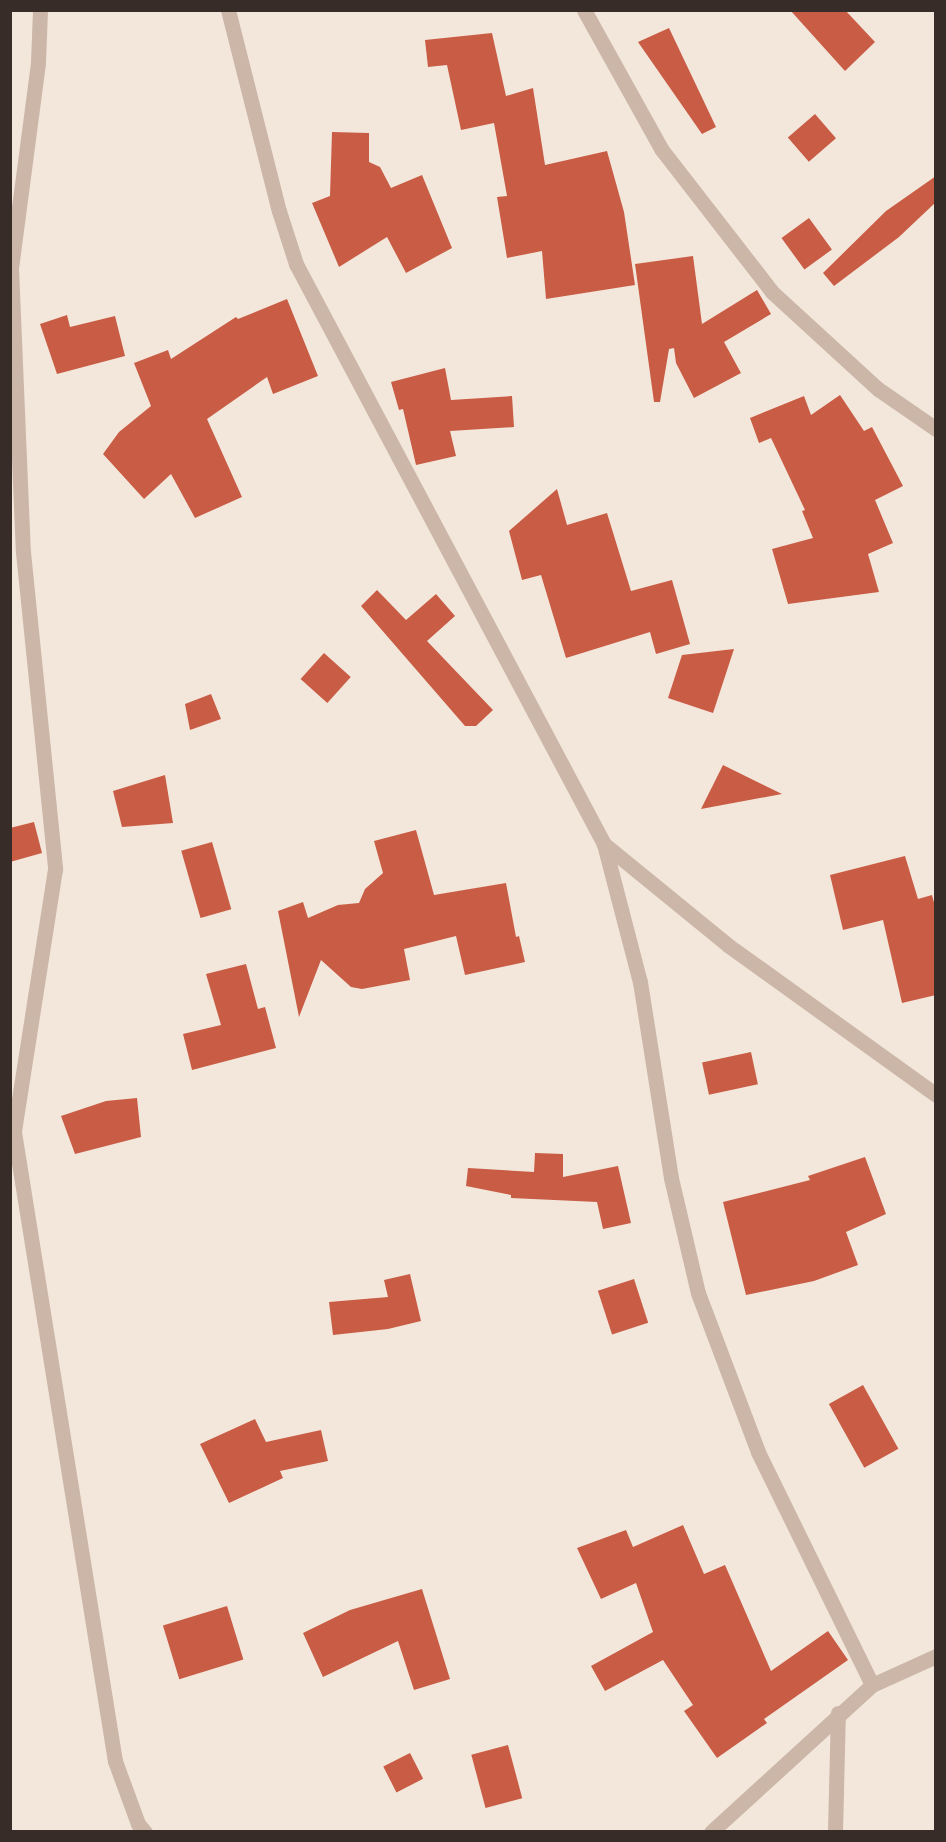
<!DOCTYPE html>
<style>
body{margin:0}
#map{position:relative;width:946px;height:1842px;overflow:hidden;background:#f3e7dc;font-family:"IBM Plex Sans",sans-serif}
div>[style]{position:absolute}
.building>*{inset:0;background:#c95c44;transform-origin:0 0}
.minor>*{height:15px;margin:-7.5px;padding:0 7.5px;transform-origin:7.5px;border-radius:7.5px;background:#cbb6a8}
span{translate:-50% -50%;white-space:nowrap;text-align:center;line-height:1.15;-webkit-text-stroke:6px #faf1e9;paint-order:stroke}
.frame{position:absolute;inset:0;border:12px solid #382c28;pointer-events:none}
</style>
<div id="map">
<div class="building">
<div style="clip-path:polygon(790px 10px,845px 10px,875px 42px,845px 71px)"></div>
<div style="clip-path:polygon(669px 28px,716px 127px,702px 134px,638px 42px)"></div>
<div style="clip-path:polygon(492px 33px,506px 96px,533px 88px,545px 165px,607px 151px,624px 212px,635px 285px,546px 299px,542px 251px,507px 258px,497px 197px,507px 196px,494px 123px,461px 130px,447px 65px,428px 67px,425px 40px)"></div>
<div style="left:815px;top:114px;width:32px;height:36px;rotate:49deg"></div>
<div style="clip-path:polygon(332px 132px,369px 133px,369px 162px,380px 167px,391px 188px,422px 175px,452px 248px,406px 273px,387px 237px,339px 267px,312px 203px,330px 196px)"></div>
<div style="clip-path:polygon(936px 176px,936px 202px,899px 237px,834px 286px,823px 273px,886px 211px)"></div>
<div style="left:809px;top:218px;width:39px;height:34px;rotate:54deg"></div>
<div style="clip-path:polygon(693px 256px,702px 324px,757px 290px,771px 314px,724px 342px,741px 373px,694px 398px,676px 363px,674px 348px,669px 349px,660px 402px,654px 402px,635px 264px)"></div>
<div style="clip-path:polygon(287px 299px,318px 376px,273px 394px,267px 377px,207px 419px,242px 497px,195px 518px,171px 474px,144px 499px,103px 454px,119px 432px,151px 406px,134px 363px,168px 350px,171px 359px,236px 317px,238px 319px)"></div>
<div style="clip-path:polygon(67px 315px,70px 327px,115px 316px,125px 356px,57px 374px,40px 324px)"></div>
<div style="clip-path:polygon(445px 368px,451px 400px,512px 396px,514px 427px,450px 431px,456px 456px,416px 465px,403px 409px,399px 410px,391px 382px)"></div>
<div style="clip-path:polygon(840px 395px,864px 431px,872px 427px,903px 486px,875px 500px,893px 543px,868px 554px,879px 592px,788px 604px,772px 549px,813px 538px,802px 511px,805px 510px,771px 438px,759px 443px,750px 418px,804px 396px,811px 415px)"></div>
<div style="clip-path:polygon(557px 489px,567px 525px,607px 513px,631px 591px,672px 580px,690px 644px,656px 654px,650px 632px,566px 658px,541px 575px,522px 580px,509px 531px)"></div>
<div style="clip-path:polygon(377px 590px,406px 620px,436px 594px,455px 616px,427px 641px,493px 710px,476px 726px,465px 726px,361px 606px)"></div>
<div style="clip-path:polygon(734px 649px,713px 713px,668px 698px,682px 655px)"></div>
<div style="left:324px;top:653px;width:36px;height:35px;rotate:42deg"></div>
<div style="clip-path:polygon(211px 694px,221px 719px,190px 730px,185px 704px)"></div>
<div style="clip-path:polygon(723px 765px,782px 794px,701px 809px)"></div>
<div style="clip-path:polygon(165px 775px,173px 823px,122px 827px,113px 791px)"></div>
<div style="clip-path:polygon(34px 822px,42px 853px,10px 862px,10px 828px)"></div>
<div style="clip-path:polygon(416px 830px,434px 895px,506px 883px,516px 937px,519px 936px,525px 962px,465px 975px,456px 936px,404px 949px,410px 980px,362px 989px,351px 987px,321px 960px,299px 1017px,278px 911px,303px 902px,308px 918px,338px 905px,359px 903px,365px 889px,383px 873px,374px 841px)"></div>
<div style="left:212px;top:842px;width:70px;height:32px;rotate:74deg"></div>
<div style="clip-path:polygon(905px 856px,918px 899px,932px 895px,936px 910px,936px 995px,902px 1003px,883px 920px,843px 930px,830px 875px)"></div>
<div style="clip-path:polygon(246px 964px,258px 1009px,265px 1007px,276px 1048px,192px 1070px,183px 1034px,221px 1025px,206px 974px)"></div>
<div style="left:751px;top:1052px;width:33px;height:50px;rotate:78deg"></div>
<div style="clip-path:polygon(137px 1098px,141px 1137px,75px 1154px,61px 1116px,106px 1101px)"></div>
<div style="clip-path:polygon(535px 1153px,563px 1154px,563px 1177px,618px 1166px,631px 1223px,603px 1229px,597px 1202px,511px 1198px,511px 1195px,466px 1186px,468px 1168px,534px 1172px)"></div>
<div style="clip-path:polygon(865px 1157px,886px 1214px,846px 1232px,858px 1265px,814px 1281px,746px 1295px,723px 1202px,810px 1180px,808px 1176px)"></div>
<div style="clip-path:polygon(410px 1274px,421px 1321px,388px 1329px,333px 1335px,329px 1302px,388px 1297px,384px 1280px)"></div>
<div style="left:634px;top:1279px;width:46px;height:38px;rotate:72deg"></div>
<div style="left:863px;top:1385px;width:73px;height:39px;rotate:61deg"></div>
<div style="clip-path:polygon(255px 1419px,266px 1442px,321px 1430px,328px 1461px,280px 1471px,283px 1478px,229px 1503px,200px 1444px)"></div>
<div style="clip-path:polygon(683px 1525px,704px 1574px,725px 1565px,771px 1671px,828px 1631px,848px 1660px,764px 1719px,767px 1723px,717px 1758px,684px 1711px,693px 1705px,663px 1660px,605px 1691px,591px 1666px,653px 1632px,636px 1583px,601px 1599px,577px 1548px,626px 1530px,633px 1547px)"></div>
<div style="clip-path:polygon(422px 1589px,450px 1679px,414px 1690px,398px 1641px,323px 1677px,303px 1633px,350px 1610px)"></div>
<div style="left:227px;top:1606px;width:56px;height:67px;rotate:73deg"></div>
<div style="left:508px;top:1745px;width:55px;height:38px;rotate:75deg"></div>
<div style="left:410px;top:1753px;width:29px;height:30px;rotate:63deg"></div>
</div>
<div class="minor">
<div style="left:40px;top:10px;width:53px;rotate:92.2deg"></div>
<div style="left:38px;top:63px;width:207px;rotate:97.5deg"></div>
<div style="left:11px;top:268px;width:284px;rotate:87.6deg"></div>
<div style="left:23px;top:552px;width:319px;rotate:84.2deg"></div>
<div style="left:55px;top:869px;width:266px;rotate:98.9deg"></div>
<div style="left:14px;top:1132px;width:637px;rotate:80.88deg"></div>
<div style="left:115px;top:1761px;width:67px;rotate:69.9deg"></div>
<div style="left:138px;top:1824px;width:11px;rotate:49deg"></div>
<div style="left:228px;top:10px;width:207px;rotate:75.8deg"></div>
<div style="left:279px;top:211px;width:56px;rotate:72.2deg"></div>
<div style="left:296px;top:264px;width:657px;rotate:62.03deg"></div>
<div style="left:604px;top:844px;width:161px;rotate:39.2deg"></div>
<div style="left:729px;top:946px;width:255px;rotate:35.7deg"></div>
<div style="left:584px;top:10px;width:160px;rotate:60.9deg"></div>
<div style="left:662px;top:150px;width:180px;rotate:52.2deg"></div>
<div style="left:772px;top:292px;width:144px;rotate:42.5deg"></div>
<div style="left:878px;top:389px;width:70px;rotate:34.6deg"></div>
<div style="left:604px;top:844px;width:143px;rotate:75.4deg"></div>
<div style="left:640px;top:982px;width:198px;rotate:81deg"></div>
<div style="left:671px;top:1178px;width:118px;rotate:76.8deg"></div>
<div style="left:698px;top:1293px;width:170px;rotate:69.3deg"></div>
<div style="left:758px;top:1452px;width:259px;rotate:63.9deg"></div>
<div style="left:711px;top:1832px;width:218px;rotate:-42.4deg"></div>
<div style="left:872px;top:1685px;width:70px;rotate:-24.4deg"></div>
<div style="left:835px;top:1832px;width:119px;rotate:-88.6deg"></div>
</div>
<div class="frame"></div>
</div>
